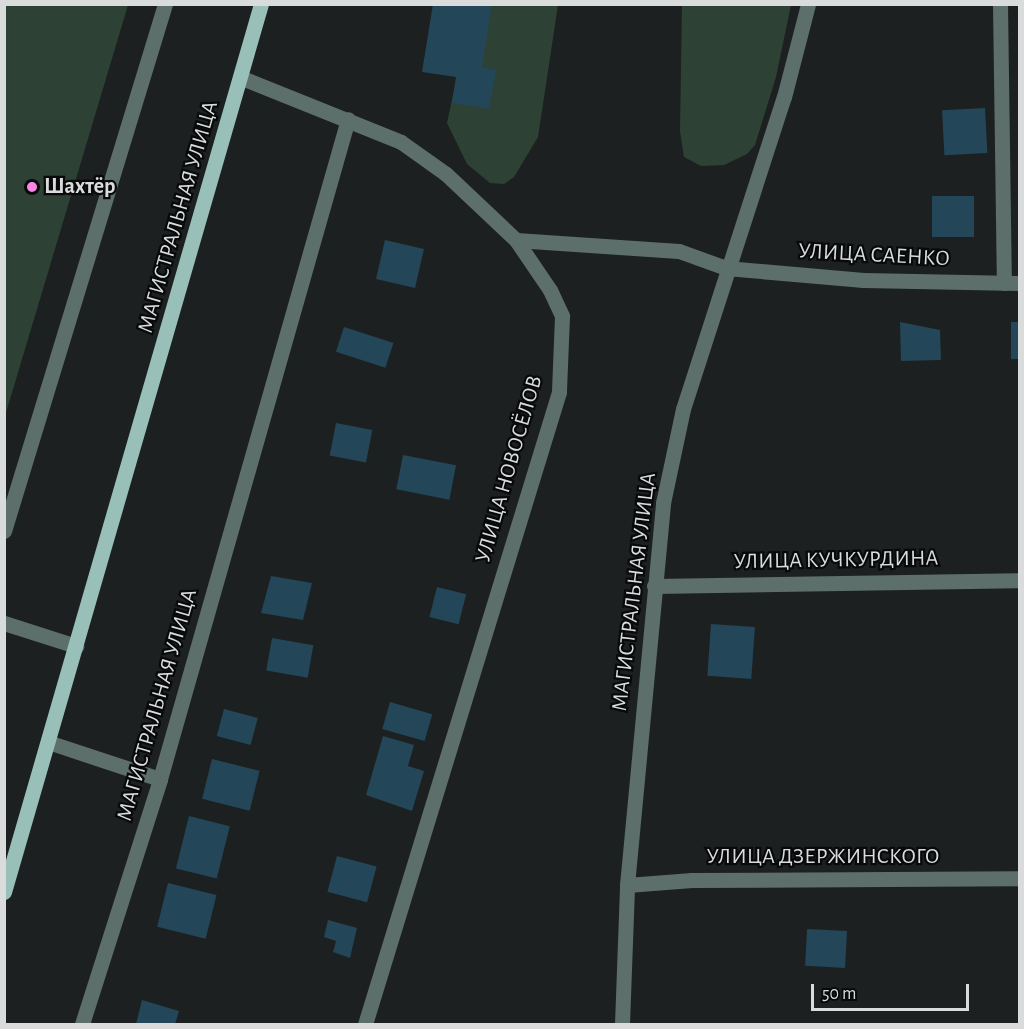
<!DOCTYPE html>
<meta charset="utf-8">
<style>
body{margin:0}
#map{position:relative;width:1024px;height:1029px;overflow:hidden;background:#1d2020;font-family:"Alegreya Sans",sans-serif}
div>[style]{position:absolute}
.green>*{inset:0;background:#2e4135}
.building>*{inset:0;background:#234658;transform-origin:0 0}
.minor>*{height:15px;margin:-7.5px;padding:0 7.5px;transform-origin:7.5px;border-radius:7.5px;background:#5c6f6b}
.major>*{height:15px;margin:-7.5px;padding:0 7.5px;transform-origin:7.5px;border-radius:7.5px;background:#98c0b9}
.dots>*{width:16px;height:16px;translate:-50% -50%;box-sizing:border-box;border:3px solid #08090a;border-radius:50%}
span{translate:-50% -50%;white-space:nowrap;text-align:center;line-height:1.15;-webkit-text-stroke:4.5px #08090a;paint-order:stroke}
.poi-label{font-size:22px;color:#dadcdc;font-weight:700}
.left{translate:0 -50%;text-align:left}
.street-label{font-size:22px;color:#dadcdc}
.frame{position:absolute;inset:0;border:6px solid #dadcdc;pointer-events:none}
.scale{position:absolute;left:811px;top:984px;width:158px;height:27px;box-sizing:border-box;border:3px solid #dadcdc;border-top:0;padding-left:8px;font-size:18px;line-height:21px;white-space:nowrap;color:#dadcdc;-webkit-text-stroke:4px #08090a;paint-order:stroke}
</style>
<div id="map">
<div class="green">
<div style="clip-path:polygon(4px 5px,128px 5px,5px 416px,4px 416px)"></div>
<div style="clip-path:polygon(463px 5px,558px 5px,538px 137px,514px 177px,504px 184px,490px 183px,467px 164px,447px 123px,461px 57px)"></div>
<div style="clip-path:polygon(682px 5px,791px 5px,776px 77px,755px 145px,747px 154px,724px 165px,701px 166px,684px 157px,680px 131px)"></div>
</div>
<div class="building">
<div style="clip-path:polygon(433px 4px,492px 4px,482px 67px,496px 70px,489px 109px,452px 103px,456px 77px,422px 72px)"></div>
<div style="left:985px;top:108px;width:45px;height:43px;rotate:87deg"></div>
<div style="left:932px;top:196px;width:42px;height:41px"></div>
<div style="left:385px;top:240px;width:40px;height:40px;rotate:13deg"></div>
<div style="clip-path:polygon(900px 322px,940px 330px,941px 360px,901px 361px)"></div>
<div style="left:1011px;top:322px;width:9px;height:37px"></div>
<div style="left:344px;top:327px;width:52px;height:26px;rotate:18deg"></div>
<div style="left:336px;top:423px;width:37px;height:33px;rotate:11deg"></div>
<div style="left:403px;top:455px;width:54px;height:35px;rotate:11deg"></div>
<div style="clip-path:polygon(271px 576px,312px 583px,303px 620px,261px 613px)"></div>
<div style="left:437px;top:587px;width:30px;height:31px;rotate:14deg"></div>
<div style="left:711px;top:624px;width:44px;height:52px;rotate:4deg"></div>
<div style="left:272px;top:638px;width:42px;height:33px;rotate:10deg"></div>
<div style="left:390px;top:702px;width:44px;height:28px;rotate:16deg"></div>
<div style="left:224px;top:709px;width:35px;height:28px;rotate:15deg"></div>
<div style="clip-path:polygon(383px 736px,414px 745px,408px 766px,424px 771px,412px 811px,366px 795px)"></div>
<div style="left:212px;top:759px;width:49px;height:41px;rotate:14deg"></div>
<div style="left:189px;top:816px;width:42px;height:54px;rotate:14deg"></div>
<div style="left:337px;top:856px;width:41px;height:37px;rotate:15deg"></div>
<div style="left:168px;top:883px;width:50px;height:45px;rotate:14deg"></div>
<div style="clip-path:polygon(328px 920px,357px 928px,350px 958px,333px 952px,336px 941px,324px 937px)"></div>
<div style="left:847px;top:931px;width:37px;height:40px;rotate:93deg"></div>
<div style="clip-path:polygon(142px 1000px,179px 1011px,175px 1024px,136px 1024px)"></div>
</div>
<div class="minor">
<div style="left:1000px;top:4px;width:279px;rotate:89.2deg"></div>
<div style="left:242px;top:78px;width:171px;rotate:21.9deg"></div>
<div style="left:401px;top:142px;width:55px;rotate:35.4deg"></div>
<div style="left:446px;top:174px;width:96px;rotate:43.3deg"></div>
<div style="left:516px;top:240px;width:60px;rotate:55.8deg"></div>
<div style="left:550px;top:290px;width:29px;rotate:65deg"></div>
<div style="left:562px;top:316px;width:76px;rotate:92.3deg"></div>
<div style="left:559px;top:392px;width:661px;rotate:107.06deg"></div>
<div style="left:516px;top:240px;width:163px;rotate:3.9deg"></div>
<div style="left:679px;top:251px;width:50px;rotate:19.9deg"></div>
<div style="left:726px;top:268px;width:138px;rotate:5deg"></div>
<div style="left:863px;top:280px;width:157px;rotate:1.1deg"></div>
<div style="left:4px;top:531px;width:551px;rotate:-73.01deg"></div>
<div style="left:654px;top:586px;width:366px;rotate:-0.9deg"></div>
<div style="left:4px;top:623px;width:76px;rotate:17.7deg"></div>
<div style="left:48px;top:742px;width:118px;rotate:18.3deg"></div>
<div style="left:627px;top:885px;width:65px;rotate:-4.4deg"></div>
<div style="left:692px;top:880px;width:328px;rotate:-0.3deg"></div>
<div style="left:82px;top:1024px;width:257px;rotate:-72.3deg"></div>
<div style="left:160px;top:779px;width:686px;rotate:-74.1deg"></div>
<div style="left:622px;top:1024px;width:139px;rotate:-87.9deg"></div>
<div style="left:627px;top:885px;width:384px;rotate:-84.6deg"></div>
<div style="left:663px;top:503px;width:96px;rotate:-78deg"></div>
<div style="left:683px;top:409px;width:328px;rotate:-72.1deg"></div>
<div style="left:784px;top:97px;width:96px;rotate:-75.5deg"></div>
</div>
<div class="major">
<div style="left:4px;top:892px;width:924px;rotate:-73.86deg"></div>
</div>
<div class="dots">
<div style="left:32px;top:187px;background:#fb87e5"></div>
</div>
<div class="poi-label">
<span class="left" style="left:44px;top:187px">Шахтёр</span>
</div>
<div class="street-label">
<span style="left:178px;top:217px;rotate:-74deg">МАГИСТРАЛЬНАЯ УЛИЦА</span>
<span style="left:874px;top:255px;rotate:3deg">УЛИЦА САЕНКО</span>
<span style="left:509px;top:469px;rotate:-74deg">УЛИЦА НОВОСЁЛОВ</span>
<span style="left:836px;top:560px;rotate:-1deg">УЛИЦА КУЧКУРДИНА</span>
<span style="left:634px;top:592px;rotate:-83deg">МАГИСТРАЛЬНАЯ УЛИЦА</span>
<span style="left:157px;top:705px;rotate:-74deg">МАГИСТРАЛЬНАЯ УЛИЦА</span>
<span style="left:823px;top:857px">УЛИЦА ДЗЕРЖИНСКОГО</span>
</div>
<div class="frame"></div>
<div class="scale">50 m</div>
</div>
